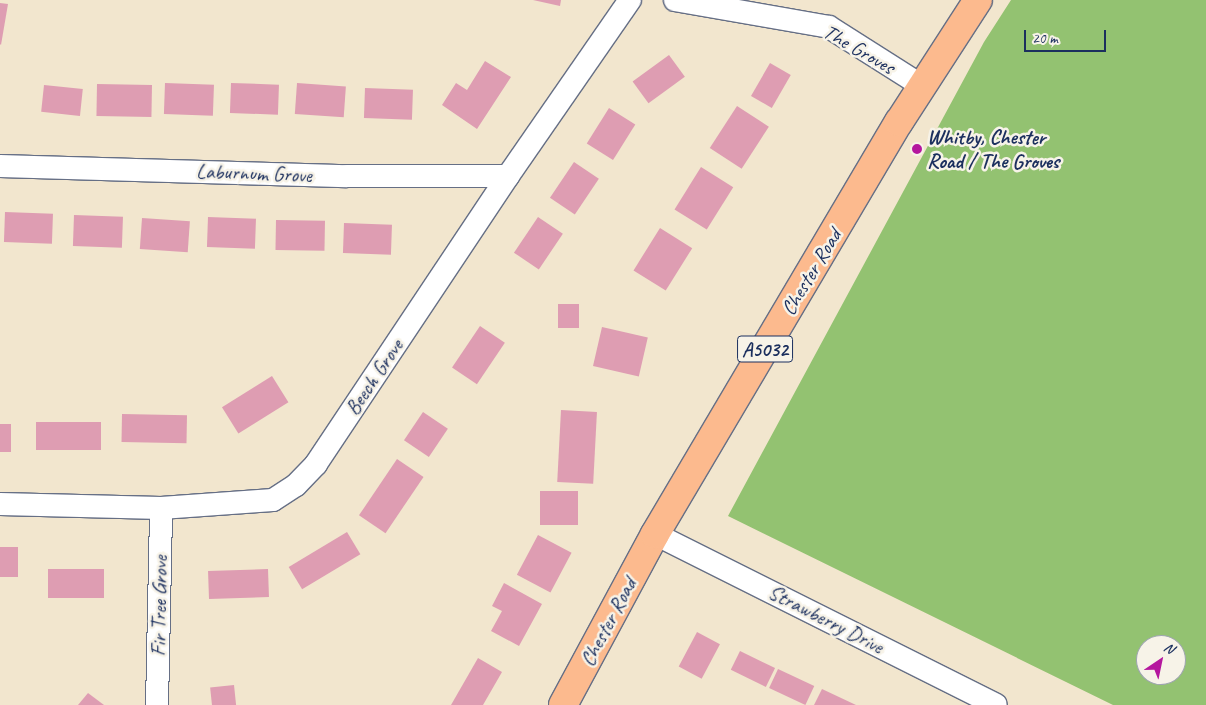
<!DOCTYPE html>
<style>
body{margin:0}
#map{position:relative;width:1206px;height:705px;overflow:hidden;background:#f2e6ce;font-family:Caveat,sans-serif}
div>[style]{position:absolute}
.green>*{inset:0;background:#93c271}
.building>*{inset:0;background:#de9db2;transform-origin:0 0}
.roads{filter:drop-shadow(1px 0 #666f85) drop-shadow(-1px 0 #666f85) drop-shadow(0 1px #666f85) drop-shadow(0 -1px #666f85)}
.minor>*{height:22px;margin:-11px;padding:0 11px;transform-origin:11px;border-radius:11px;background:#fff}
.primary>*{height:28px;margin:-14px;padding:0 14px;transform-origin:14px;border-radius:14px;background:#fcba8e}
.dots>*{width:14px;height:14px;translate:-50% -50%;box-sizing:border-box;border:2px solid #f7f3e8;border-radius:50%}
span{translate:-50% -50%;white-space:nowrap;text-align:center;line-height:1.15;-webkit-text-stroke:5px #f7f3e8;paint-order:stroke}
.shield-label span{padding:1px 4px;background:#f7f3e8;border:1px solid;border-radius:4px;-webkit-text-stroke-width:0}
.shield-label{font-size:20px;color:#1b2f5e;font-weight:700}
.street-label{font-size:21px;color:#1b2f5e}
.poi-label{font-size:21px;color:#1b2f5e;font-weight:700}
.left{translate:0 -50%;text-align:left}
.north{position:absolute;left:1136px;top:635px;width:50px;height:50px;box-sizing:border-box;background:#f7f3e8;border:1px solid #9fa5b1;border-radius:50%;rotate:34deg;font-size:14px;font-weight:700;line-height:20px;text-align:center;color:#1b2f5e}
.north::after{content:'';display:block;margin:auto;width:18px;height:22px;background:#b5179e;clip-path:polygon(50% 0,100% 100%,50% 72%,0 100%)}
.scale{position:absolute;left:1024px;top:30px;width:82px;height:22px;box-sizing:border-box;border:2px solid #1b2f5e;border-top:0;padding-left:6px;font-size:15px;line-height:18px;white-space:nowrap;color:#1b2f5e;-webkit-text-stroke:4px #f7f3e8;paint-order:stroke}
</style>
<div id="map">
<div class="green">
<div style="clip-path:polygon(evenodd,1011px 0,1206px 0,1206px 705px,1113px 705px,728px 516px,984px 42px,1011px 0,1146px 645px,1176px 645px,1176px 675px,1146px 675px,1146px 645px)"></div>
</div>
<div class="building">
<div style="clip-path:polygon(533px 0,561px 0,560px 6px)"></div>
<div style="clip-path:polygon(0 3px,8px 4px,1px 45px,0 44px)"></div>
<div style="left:669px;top:55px;width:27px;height:45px;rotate:54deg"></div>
<div style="clip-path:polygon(485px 61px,511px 77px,477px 129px,442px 105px,456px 83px,467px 90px)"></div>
<div style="left:770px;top:63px;width:24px;height:38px;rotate:30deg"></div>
<div style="left:165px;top:83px;width:49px;height:31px;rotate:2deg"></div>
<div style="left:231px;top:83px;width:48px;height:30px;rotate:2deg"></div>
<div style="left:297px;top:83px;width:49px;height:31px;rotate:4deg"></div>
<div style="left:97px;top:84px;width:55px;height:32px;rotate:1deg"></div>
<div style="left:44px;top:85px;width:39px;height:27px;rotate:6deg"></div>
<div style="left:365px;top:88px;width:48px;height:30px;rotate:2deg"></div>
<div style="left:737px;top:106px;width:38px;height:50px;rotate:33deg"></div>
<div style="left:609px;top:108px;width:31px;height:42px;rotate:32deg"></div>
<div style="left:574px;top:162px;width:30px;height:43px;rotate:34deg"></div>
<div style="left:701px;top:167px;width:38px;height:50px;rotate:32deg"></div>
<div style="left:5px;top:212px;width:48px;height:30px;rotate:2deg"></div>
<div style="left:74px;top:215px;width:49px;height:31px;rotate:2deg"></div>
<div style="left:208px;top:217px;width:48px;height:30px;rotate:2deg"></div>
<div style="left:538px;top:217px;width:30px;height:43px;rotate:34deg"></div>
<div style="left:142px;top:218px;width:48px;height:31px;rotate:4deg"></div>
<div style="left:276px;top:220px;width:49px;height:30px;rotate:1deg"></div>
<div style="left:344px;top:223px;width:48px;height:30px;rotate:2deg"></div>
<div style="left:660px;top:228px;width:38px;height:50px;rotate:32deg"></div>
<div style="left:558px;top:304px;width:21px;height:24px"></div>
<div style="left:480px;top:326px;width:30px;height:50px;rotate:34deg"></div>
<div style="left:602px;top:327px;width:47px;height:40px;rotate:13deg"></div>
<div style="left:272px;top:376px;width:31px;height:59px;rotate:58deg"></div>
<div style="left:561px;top:410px;width:36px;height:72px;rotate:3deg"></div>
<div style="left:423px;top:412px;width:30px;height:34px;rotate:34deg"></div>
<div style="left:122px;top:414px;width:65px;height:28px;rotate:1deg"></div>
<div style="left:36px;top:422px;width:65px;height:28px"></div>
<div style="left:0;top:424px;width:11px;height:28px"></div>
<div style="left:397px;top:459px;width:32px;height:68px;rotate:34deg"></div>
<div style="left:578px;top:491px;width:34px;height:38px;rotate:90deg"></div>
<div style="left:347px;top:532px;width:26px;height:68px;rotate:59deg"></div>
<div style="left:538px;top:535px;width:38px;height:45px;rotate:28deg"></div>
<div style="left:18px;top:547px;width:30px;height:18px;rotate:90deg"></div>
<div style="left:48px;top:569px;width:56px;height:29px"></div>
<div style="left:268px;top:569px;width:28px;height:60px;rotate:88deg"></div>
<div style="clip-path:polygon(504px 583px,542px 604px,519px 646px,491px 631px,502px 611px,492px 606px)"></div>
<div style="left:697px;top:632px;width:26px;height:39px;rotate:28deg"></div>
<div style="left:740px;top:651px;width:39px;height:21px;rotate:26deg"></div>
<div style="clip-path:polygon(478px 658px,502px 672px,483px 705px,451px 705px)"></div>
<div style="left:778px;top:669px;width:40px;height:21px;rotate:25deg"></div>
<div style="left:234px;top:685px;width:20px;height:24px;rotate:84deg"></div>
<div style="clip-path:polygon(822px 689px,856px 705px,814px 705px)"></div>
<div style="clip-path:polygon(88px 693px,104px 705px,78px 705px)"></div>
</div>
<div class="roads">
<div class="minor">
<div style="left:675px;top:0;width:156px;rotate:9.9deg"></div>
<div style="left:829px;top:27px;width:110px;rotate:32.4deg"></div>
<div style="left:0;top:166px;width:347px;rotate:1.7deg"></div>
<div style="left:347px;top:176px;width:161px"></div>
<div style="left:0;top:504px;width:161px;rotate:1.4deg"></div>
<div style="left:161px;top:508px;width:112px;rotate:-4.1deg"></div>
<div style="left:273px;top:500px;width:27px;rotate:-33deg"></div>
<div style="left:296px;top:485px;width:29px;rotate:-46deg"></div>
<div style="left:316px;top:464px;width:346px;rotate:-56.3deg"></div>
<div style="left:508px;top:176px;width:214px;rotate:-55.3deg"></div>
<div style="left:655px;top:534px;width:381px;rotate:26.6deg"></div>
<div style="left:157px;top:705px;width:197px;rotate:-88.8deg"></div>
</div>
<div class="primary">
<div style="left:563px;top:705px;width:194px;rotate:-61.7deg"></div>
<div style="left:655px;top:534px;width:479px;rotate:-59.4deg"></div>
<div style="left:899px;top:122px;width:145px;rotate:-57.1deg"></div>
</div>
</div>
<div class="dots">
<div style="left:917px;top:149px;background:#b5179e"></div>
</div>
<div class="shield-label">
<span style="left:765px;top:349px">A5032</span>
</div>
<div class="street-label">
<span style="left:859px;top:49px;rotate:30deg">The Groves</span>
<span style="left:254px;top:173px;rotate:2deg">Laburnum Grove</span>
<span style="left:811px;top:272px;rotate:-59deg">Chester Road</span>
<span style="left:374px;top:377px;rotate:-56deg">Beech Grove</span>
<span style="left:159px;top:606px;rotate:-89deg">Fir Tree Grove</span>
<span style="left:826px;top:619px;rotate:27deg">Strawberry Drive</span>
<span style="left:608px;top:622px;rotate:-62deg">Chester Road</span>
</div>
<div class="poi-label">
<span class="left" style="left:927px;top:149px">Whitby, Chester<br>Road / The Groves</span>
</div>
<div class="north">N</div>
<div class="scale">20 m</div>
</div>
